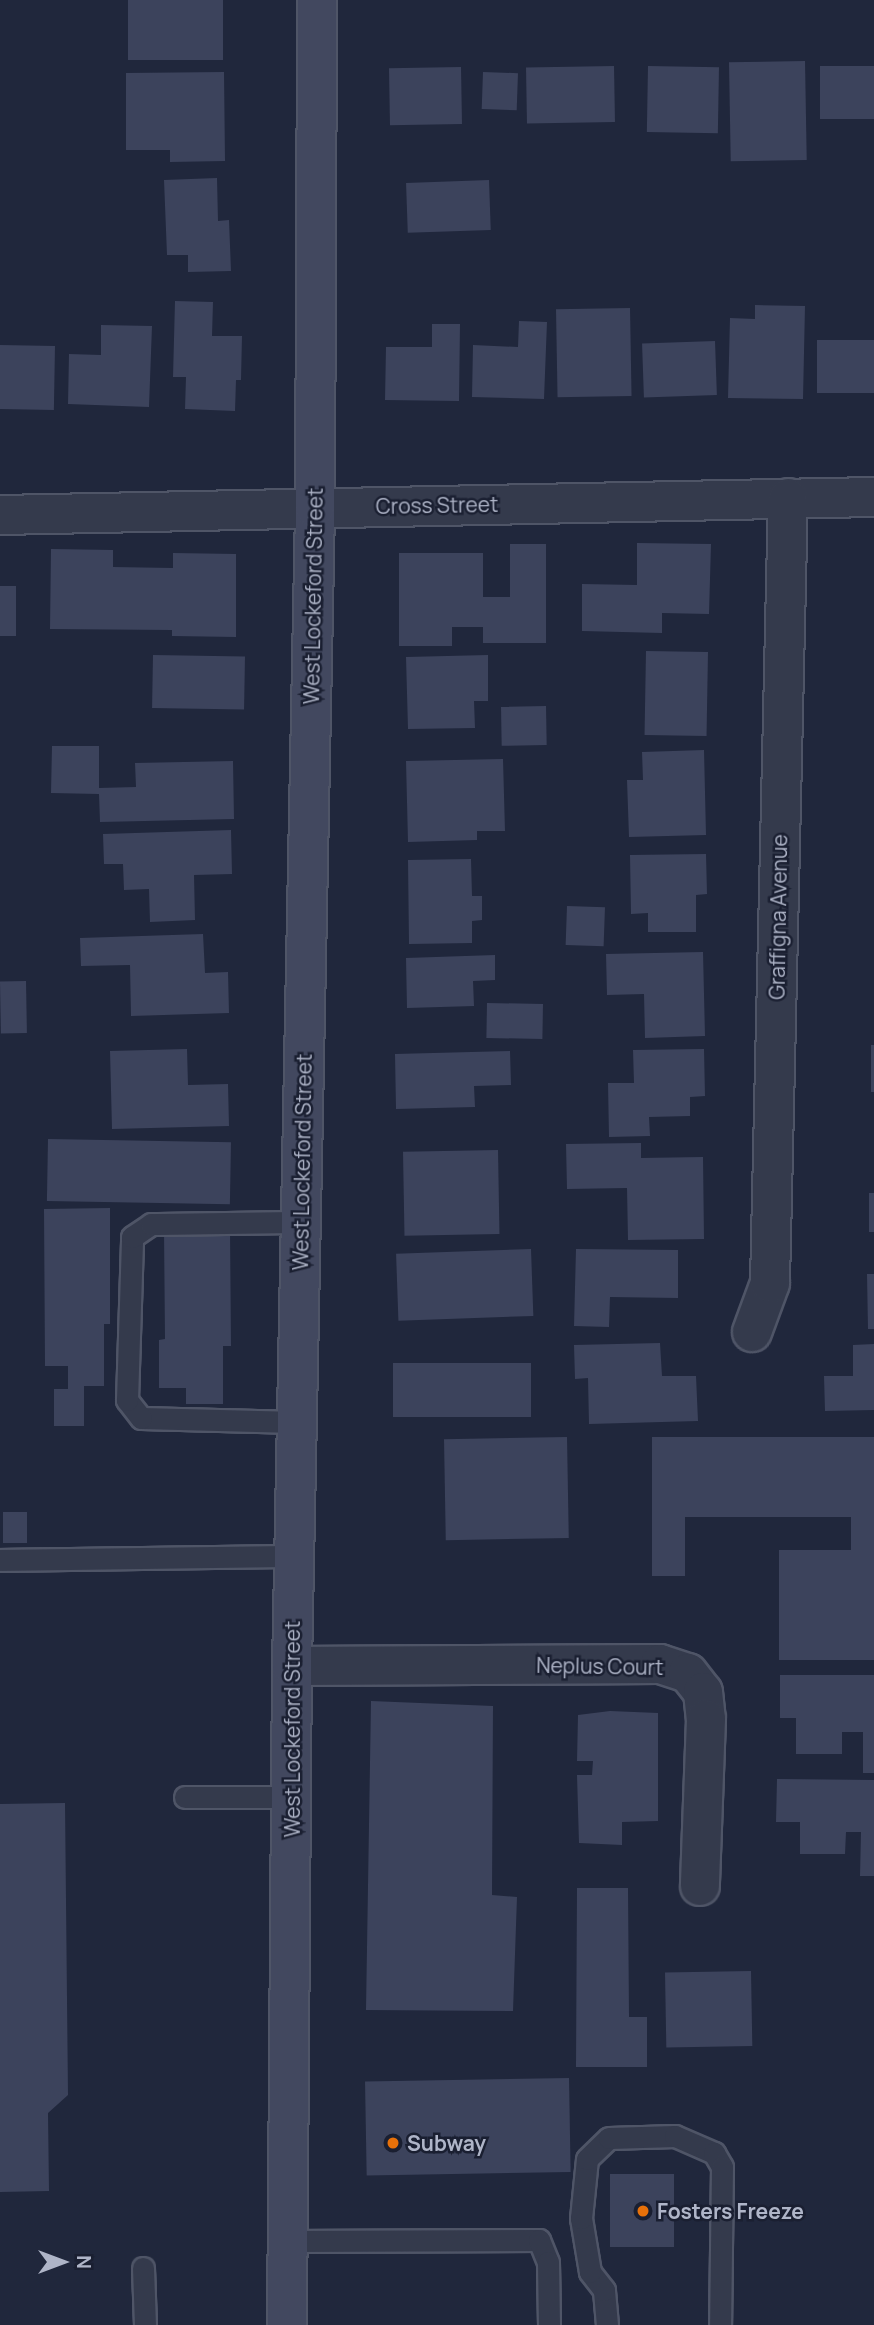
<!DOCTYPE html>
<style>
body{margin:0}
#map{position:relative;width:874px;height:2325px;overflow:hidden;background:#20273c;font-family:Manrope,sans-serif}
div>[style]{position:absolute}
.building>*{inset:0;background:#3c435c;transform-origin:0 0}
.roads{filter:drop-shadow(2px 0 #4f5567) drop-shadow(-2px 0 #4f5567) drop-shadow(0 2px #4f5567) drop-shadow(0 -2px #4f5567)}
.lane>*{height:21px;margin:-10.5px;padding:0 10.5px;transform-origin:10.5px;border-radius:10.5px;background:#343a4c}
.street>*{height:38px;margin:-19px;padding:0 19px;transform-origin:19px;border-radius:19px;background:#343a4c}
.secondary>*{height:38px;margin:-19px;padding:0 19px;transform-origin:19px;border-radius:19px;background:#42485f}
.dots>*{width:19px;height:19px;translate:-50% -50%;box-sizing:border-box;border:4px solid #1a1f31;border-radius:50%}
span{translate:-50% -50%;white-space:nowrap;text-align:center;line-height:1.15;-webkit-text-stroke:5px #1a1f31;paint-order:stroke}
.street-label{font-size:21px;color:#afb5c8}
.poi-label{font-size:21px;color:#afb5c8;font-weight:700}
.left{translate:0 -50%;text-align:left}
.north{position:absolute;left:28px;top:2227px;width:70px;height:70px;-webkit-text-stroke:5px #1a1f31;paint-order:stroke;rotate:90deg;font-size:19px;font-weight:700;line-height:28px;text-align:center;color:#afb5c8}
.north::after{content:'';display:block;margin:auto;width:24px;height:32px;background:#afb5c8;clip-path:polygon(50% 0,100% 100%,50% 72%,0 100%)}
</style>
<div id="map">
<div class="building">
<div style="left:128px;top:0;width:95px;height:60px"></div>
<div style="left:805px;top:61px;width:99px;height:76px;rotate:89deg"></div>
<div style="left:614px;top:66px;width:56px;height:88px;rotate:89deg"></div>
<div style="left:648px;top:66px;width:71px;height:66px;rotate:1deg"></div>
<div style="left:874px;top:66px;width:53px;height:54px;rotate:90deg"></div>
<div style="left:461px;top:67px;width:57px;height:72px;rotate:89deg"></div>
<div style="clip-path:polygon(224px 72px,225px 161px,170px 162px,170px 150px,126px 150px,126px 73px)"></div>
<div style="left:483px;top:72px;width:35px;height:37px;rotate:2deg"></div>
<div style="clip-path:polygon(217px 178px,218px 221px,229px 220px,231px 271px,188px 272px,188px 255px,167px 255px,164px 180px)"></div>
<div style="left:489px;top:180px;width:50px;height:83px;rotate:88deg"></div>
<div style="clip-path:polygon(175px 301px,213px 302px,212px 336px,242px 336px,241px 380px,236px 380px,235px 411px,185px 409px,186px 377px,173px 377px)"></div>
<div style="clip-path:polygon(755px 305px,805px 306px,803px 399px,728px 398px,730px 318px,755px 319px)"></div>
<div style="left:630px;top:308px;width:88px;height:74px;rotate:89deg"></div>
<div style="clip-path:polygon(519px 321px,547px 322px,544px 399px,472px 397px,473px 345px,518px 347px)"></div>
<div style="clip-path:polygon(432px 324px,460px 324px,459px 401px,385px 400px,386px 347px,432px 347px)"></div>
<div style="clip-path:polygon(101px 325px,152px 326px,149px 407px,68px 404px,69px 354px,101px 355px)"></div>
<div style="left:817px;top:340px;width:57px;height:53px"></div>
<div style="left:715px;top:341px;width:54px;height:73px;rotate:88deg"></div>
<div style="left:0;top:345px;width:55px;height:64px;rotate:1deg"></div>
<div style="clip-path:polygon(637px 543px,711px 544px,709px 614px,662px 613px,662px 633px,582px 631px,582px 584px,637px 585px)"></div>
<div style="clip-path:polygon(510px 544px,546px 544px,546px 643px,483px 643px,483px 627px,452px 627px,452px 646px,399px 646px,399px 553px,483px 553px,483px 597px,510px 597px)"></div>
<div style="clip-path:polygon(51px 549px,113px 550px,113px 567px,173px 568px,173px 553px,236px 554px,236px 637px,172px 636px,172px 630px,50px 629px)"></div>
<div style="left:0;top:586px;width:16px;height:50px"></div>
<div style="left:646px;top:651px;width:62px;height:84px;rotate:1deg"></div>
<div style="left:153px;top:655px;width:92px;height:53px;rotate:1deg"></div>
<div style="clip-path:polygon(488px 655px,488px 701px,474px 701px,475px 728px,408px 729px,406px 657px)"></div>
<div style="left:546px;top:706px;width:39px;height:45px;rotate:89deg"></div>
<div style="clip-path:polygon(52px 746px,99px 746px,99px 788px,136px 787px,135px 763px,233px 761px,234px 819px,100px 822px,99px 794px,51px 793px)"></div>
<div style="clip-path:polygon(704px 750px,706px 835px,629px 837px,627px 780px,643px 780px,642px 752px)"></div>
<div style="clip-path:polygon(503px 759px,505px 831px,477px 831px,477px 840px,408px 842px,406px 761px)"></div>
<div style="clip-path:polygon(231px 830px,232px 874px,194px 875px,195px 920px,150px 922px,149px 889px,124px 890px,123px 864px,104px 864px,103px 834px)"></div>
<div style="clip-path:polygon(706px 854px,707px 894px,696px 895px,696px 932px,648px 932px,648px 913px,631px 914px,630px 855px)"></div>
<div style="clip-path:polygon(471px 859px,472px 896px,482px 896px,482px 920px,472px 921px,472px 943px,409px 944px,408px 860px)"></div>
<div style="left:567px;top:906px;width:38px;height:39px;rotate:2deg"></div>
<div style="clip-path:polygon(203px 934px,205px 973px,228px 972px,229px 1013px,131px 1016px,130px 965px,81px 966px,80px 938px)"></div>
<div style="clip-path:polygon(703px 952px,705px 1036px,645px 1038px,644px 994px,607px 995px,606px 954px)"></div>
<div style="clip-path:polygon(495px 955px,495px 980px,473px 981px,474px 1006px,407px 1008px,406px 958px)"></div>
<div style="left:26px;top:981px;width:52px;height:26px;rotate:89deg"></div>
<div style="left:487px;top:1003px;width:56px;height:35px;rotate:1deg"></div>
<div style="left:871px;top:1045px;width:3px;height:47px"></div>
<div style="clip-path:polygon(187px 1049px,188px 1085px,228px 1084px,229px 1126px,112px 1129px,110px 1051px)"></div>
<div style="clip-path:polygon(704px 1049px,705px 1096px,690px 1097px,690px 1116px,649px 1117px,650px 1136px,609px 1137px,608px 1083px,634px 1083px,633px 1050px)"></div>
<div style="clip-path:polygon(510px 1051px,511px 1085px,474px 1086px,475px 1107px,396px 1109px,395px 1054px)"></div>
<div style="left:48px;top:1139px;width:183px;height:62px;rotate:1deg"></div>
<div style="clip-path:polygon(641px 1143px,641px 1158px,703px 1157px,704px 1239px,628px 1240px,627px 1188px,567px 1189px,566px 1144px)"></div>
<div style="left:498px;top:1150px;width:84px;height:95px;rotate:89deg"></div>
<div style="left:869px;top:1193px;width:5px;height:39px"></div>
<div style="clip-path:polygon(110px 1208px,110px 1324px,104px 1324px,104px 1386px,84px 1386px,84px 1426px,54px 1426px,54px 1389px,68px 1389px,68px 1366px,45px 1366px,44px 1209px)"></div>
<div style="clip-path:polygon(230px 1229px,231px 1346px,223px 1346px,223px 1404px,186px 1404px,186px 1388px,159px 1388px,159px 1340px,165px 1339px,164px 1230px)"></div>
<div style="left:531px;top:1249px;width:67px;height:135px;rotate:88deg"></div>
<div style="clip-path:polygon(576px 1249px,678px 1250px,678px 1298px,610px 1297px,609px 1327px,574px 1326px)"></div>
<div style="clip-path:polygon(867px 1274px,874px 1274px,874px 1329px,868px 1329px)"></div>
<div style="clip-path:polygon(660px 1343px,662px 1376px,696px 1376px,698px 1421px,589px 1424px,588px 1378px,575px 1379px,574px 1345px)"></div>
<div style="clip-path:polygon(874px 1344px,874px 1410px,825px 1411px,824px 1376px,853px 1376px,853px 1345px)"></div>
<div style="left:531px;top:1363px;width:54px;height:138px;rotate:90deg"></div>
<div style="left:567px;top:1437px;width:101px;height:123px;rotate:89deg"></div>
<div style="clip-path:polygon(652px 1437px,874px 1437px,874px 1660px,779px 1660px,779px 1550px,851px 1550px,851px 1517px,685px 1517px,685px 1576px,652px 1576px)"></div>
<div style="left:3px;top:1512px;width:24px;height:31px"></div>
<div style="clip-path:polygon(780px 1675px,874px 1675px,874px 1773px,863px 1773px,863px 1732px,842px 1732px,842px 1754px,796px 1754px,796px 1718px,780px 1718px)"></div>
<div style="clip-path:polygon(371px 1701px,493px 1706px,492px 1895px,517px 1897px,513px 2011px,366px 2010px)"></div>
<div style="clip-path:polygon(610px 1711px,658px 1713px,658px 1821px,622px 1822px,622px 1845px,579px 1843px,577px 1775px,592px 1775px,593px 1761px,577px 1761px,578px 1715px)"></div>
<div style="clip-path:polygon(777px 1779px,874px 1780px,874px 1876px,860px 1876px,861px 1832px,846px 1832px,845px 1854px,800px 1854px,800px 1822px,776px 1822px)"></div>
<div style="clip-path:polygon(65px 1803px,68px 2095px,48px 2113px,49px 2191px,0 2192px,0 1804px)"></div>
<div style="clip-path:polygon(577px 1888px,628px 1888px,629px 2017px,647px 2017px,647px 2067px,576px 2067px)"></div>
<div style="left:751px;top:1971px;width:75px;height:86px;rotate:89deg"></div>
<div style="left:569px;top:2078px;width:94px;height:204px;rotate:89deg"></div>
<div style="left:610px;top:2174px;width:64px;height:73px"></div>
</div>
<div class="roads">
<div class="lane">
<div style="left:296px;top:1422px;width:155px;rotate:-178.5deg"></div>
<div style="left:141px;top:1418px;width:23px;rotate:-128deg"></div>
<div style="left:127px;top:1400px;width:163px;rotate:-88.2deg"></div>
<div style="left:132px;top:1237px;width:23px;rotate:-34deg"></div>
<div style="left:151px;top:1224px;width:149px;rotate:-0.8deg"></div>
<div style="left:0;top:1560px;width:294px;rotate:-0.8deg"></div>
<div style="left:185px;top:1797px;width:106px"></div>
<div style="left:287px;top:2241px;width:252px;rotate:-0.2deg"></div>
<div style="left:539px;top:2240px;width:24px;rotate:68deg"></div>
<div style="left:548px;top:2262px;width:63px;rotate:89.1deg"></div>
<div style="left:143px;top:2268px;width:57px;rotate:88deg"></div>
<div style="left:607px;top:2325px;width:35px;rotate:-95deg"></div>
<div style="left:604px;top:2290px;width:23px;rotate:-128deg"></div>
<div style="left:590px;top:2272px;width:55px;rotate:-99.5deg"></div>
<div style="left:581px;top:2218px;width:59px;rotate:-84.2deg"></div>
<div style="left:587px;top:2159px;width:30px;rotate:-44deg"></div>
<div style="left:609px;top:2138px;width:66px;rotate:-1.7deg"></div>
<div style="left:675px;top:2136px;width:43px;rotate:23.6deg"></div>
<div style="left:714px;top:2153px;width:16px;rotate:60deg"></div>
<div style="left:722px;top:2167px;width:158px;rotate:90.7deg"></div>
</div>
<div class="street">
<div style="left:0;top:515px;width:874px;rotate:-1.18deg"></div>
<div style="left:752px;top:1332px;width:52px;rotate:-69.8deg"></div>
<div style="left:770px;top:1283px;width:785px;rotate:-88.69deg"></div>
<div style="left:292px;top:1666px;width:368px;rotate:-0.3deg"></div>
<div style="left:660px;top:1664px;width:29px;rotate:18deg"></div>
<div style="left:688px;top:1673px;width:24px;rotate:52deg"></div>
<div style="left:703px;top:1692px;width:27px;rotate:84deg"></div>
<div style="left:706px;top:1719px;width:167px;rotate:92.1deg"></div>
</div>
<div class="secondary">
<div style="left:287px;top:2325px;width:659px;rotate:-89.57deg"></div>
<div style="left:292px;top:1666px;width:1158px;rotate:-88.86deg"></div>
<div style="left:315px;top:508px;width:508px;rotate:-89.77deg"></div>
</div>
</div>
<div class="dots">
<div style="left:393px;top:2143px;background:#e8710a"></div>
<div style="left:643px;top:2211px;background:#e8710a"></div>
</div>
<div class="street-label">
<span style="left:437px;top:505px;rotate:-1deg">Cross Street</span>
<span style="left:313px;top:596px;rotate:-89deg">West Lockeford Street</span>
<span style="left:778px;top:917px;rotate:-89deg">Graffigna Avenue</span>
<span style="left:302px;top:1162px;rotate:-89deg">West Lockeford Street</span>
<span style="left:600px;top:1666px;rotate:1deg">Neplus Court</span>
<span style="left:292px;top:1729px;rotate:-90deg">West Lockeford Street</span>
</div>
<div class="poi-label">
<span class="left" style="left:407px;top:2143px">Subway</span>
<span class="left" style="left:657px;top:2211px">Fosters Freeze</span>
</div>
<div class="north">N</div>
</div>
